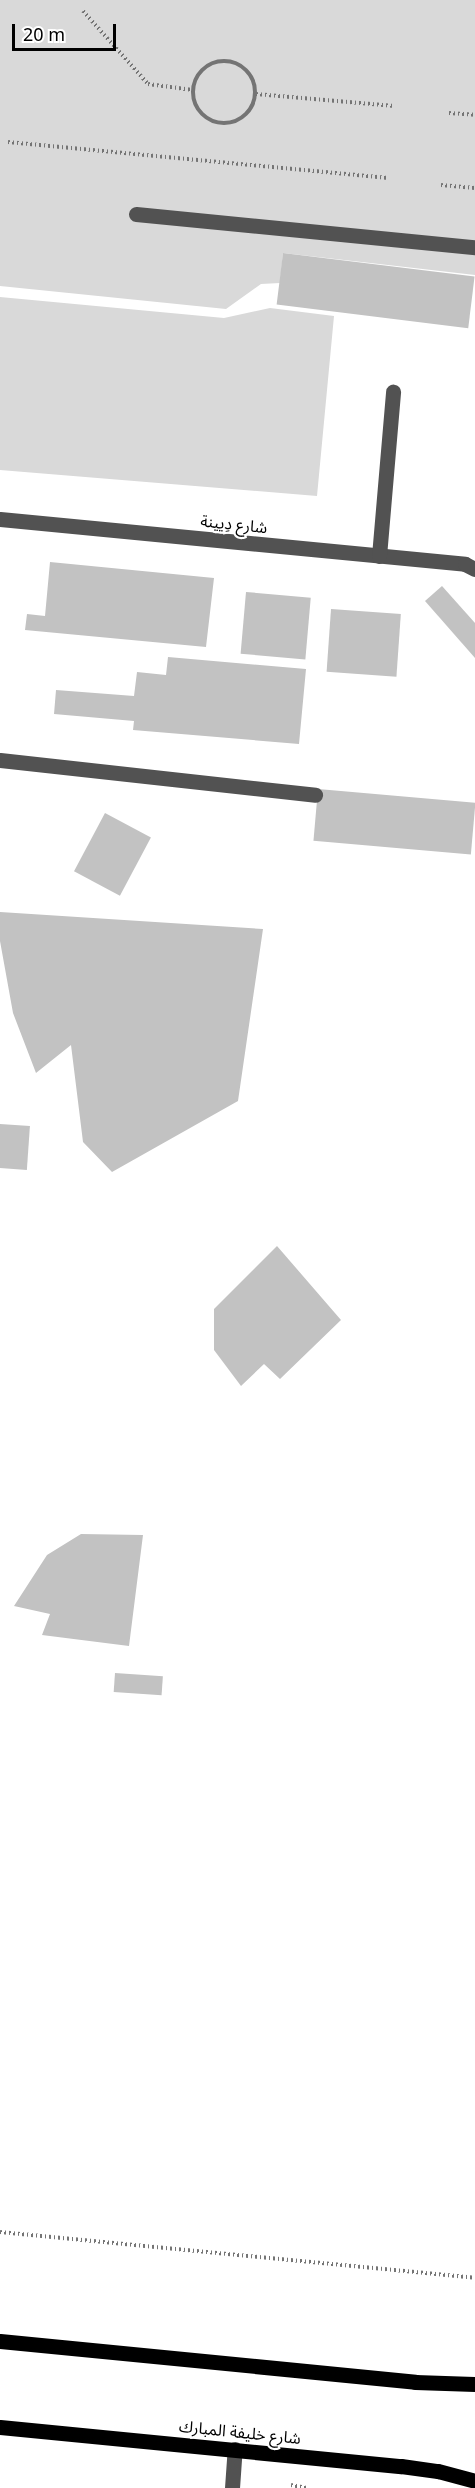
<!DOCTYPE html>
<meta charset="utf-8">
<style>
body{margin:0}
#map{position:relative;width:475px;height:2488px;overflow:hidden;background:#fff;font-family:"Noto Sans","Noto Sans Arabic",sans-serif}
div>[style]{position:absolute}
.green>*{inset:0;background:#d9d9d9}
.building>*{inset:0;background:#c2c2c2;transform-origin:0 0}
.path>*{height:4px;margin-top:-2px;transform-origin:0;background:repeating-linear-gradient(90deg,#747474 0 1.5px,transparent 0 4.5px)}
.path>.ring{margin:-2px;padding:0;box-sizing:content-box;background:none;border:4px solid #747474;border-radius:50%}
.minor>*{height:15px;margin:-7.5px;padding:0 7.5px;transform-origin:7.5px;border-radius:7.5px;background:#525252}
.major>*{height:15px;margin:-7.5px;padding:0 7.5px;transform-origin:7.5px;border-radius:7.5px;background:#000}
span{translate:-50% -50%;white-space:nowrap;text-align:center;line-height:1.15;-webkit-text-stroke:4.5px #fff;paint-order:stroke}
.street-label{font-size:16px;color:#000}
.scale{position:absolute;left:12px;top:24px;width:104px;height:27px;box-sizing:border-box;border:3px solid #000;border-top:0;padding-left:8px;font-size:18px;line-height:21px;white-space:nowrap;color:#000;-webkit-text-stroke:4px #fff;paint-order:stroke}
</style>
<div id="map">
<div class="green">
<div style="clip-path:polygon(0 0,475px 0,475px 275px,283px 253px,280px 283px,261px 284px,226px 309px,0 286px)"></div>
<div style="clip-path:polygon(0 297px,224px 318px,270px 308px,334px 316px,317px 496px,0 470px)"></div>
</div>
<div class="building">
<div style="left:283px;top:253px;width:193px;height:52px;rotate:7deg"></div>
<div style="clip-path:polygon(50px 562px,214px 578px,206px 647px,25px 630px,27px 614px,45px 616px)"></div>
<div style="clip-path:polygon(442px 586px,475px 623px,475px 658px,425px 601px)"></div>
<div style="left:246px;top:592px;width:65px;height:62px;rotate:5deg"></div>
<div style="left:331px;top:609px;width:70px;height:63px;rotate:4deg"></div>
<div style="clip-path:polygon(168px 657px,306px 669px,299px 744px,133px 730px,134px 721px,54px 714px,56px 690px,134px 696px,137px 672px,166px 675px)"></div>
<div style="left:318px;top:789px;width:158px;height:52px;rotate:5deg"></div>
<div style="left:105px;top:813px;width:52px;height:66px;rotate:28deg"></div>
<div style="clip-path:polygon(0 912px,263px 929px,238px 1101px,112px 1172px,83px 1142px,71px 1045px,36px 1073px,13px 1013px,0 941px)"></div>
<div style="left:0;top:1124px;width:30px;height:44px;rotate:4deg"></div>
<div style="clip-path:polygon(277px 1246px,341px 1320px,280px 1379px,264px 1364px,241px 1386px,214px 1350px,214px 1309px)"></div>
<div style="clip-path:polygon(81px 1534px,143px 1535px,129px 1646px,42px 1635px,50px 1614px,14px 1606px,47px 1555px)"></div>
<div style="left:115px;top:1673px;width:48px;height:19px;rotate:4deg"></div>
</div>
<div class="path">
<div style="left:83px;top:11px;width:98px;rotate:48.3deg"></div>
<div style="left:148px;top:84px;width:45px;rotate:7.6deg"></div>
<div class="ring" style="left:193px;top:61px;width:58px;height:58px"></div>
<div style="left:256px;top:94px;width:139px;rotate:5deg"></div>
<div style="left:449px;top:113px;width:26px;rotate:4deg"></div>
<div style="left:8px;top:142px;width:382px;rotate:5.4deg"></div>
<div style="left:441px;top:185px;width:34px;rotate:5deg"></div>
<div style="left:0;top:2232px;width:477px;rotate:5.5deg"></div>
<div style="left:291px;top:2485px;width:16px;rotate:11deg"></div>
</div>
<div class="minor">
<div style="left:136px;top:214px;width:341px;rotate:5.6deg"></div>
<div style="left:0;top:519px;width:467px;rotate:5.5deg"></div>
<div style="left:465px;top:564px;width:11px;rotate:27deg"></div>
<div style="left:379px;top:556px;width:165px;rotate:-85.1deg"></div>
<div style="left:0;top:760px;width:317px;rotate:6.3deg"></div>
<div style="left:232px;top:2488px;width:39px;rotate:-86deg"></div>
</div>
<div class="major">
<div style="left:0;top:2341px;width:417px;rotate:5.6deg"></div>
<div style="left:415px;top:2382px;width:60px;rotate:1.9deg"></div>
<div style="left:0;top:2427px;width:403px;rotate:5.6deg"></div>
<div style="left:401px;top:2466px;width:37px;rotate:8deg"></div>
<div style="left:438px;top:2471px;width:38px;rotate:15deg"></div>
</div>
<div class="street-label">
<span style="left:234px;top:524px;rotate:6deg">شارع دِيينة</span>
<span style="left:240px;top:2432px;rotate:6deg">شارع خليفة المبارك</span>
</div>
<div class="scale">20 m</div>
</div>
